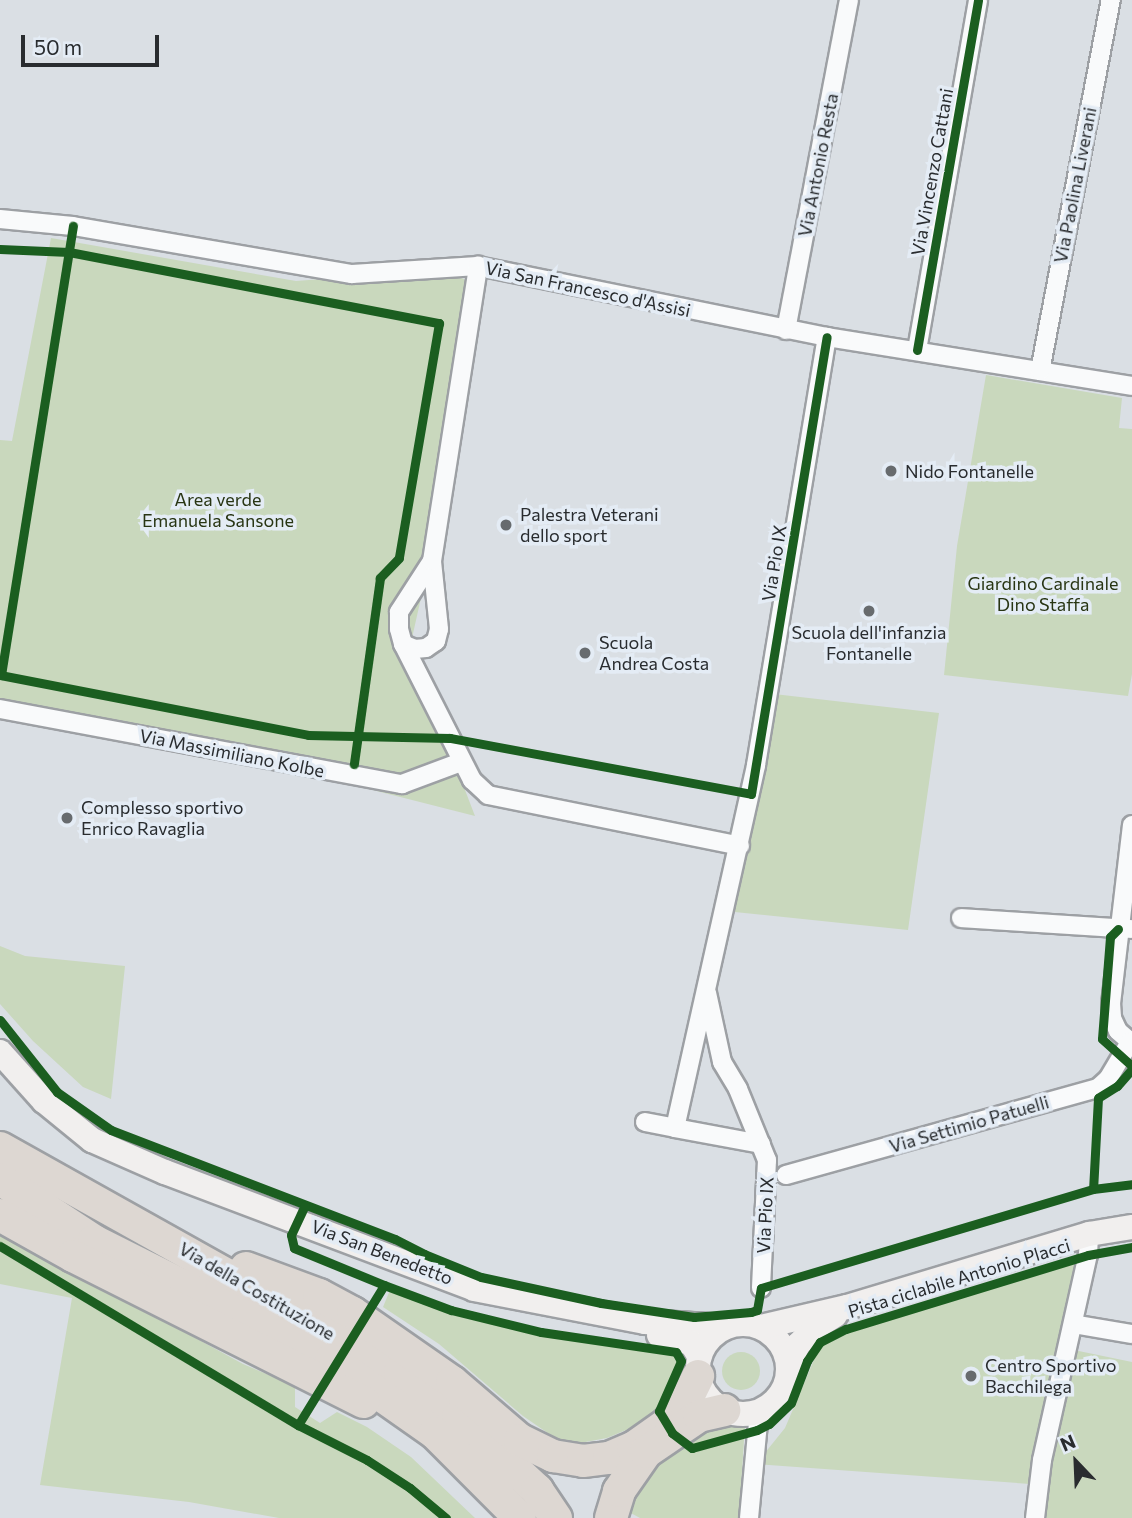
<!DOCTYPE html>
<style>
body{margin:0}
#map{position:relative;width:1132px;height:1518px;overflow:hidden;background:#dadfe4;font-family:Commissioner,sans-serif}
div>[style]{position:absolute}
.green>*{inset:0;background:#c9d8bd}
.round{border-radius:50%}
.roads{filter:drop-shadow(2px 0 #9da0a4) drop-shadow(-2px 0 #9da0a4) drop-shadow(0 2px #9da0a4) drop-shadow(0 -2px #9da0a4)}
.street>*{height:18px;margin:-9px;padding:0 9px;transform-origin:9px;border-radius:9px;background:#f9fafb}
.secondary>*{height:24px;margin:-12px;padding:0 12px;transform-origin:12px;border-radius:12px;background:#f1efee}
.secondary>.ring{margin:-12px;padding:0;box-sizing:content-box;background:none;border:24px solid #f1efee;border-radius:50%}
.highway>*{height:32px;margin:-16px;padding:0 16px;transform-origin:16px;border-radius:16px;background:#ddd7d2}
.cycleway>*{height:9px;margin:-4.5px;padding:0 4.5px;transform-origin:4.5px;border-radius:4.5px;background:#1b5e20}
.dots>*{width:19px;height:19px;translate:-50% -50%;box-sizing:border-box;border:4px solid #e4ecf5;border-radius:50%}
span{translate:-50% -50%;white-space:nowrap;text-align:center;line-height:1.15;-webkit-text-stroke:7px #e4ecf5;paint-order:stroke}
.street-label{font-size:18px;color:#292c2f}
.poi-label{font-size:18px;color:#292c2f}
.left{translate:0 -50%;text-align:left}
.park-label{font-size:18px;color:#283513}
.north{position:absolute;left:1041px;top:1427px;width:70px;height:70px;-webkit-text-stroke:5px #e4ecf5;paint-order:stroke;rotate:337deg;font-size:19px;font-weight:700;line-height:28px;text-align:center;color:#292c2f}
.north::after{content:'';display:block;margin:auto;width:24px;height:32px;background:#292c2f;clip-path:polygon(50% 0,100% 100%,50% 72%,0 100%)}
.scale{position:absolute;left:21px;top:35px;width:138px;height:32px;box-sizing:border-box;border:4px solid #292c2f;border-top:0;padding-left:9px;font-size:21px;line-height:24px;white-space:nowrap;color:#292c2f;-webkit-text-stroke:5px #e4ecf5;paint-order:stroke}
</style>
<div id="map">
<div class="green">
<div style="clip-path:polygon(51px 238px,296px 281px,439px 270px,472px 282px,449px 473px,410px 647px,475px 816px,286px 768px,0 715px,0 440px,12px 441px)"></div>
<div style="clip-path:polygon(986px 375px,1122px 398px,1119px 428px,1132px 429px,1132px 674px,1128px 696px,944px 675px,957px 546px)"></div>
<div style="clip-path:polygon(774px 694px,939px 713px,908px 930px,725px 911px)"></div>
<div style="clip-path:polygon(0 946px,25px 956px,125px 966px,111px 1099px,83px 1087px,33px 1041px,0 1004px)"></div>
<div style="clip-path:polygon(0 1231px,243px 1364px,295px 1386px,295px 1407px,320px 1423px,337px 1412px,367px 1427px,411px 1457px,475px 1518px,279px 1518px,189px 1502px,40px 1485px,72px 1298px,0 1284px)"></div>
<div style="clip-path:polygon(1085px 1253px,1069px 1349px,1132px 1362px,1132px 1518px,1039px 1518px,1044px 1485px,756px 1464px,785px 1428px,825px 1334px)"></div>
<div style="clip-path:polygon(390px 1290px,448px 1311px,540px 1334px,686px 1357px,686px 1367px,665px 1407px,638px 1425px,607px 1438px,580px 1443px,555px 1438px,523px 1416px,439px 1344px,383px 1307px)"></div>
<div class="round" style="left:722px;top:1352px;width:38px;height:38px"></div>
<div style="clip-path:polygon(733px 1421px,745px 1425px,739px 1518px,640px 1518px,627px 1511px,644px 1473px,684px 1431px)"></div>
</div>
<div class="roads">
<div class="street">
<div style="left:0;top:219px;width:73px;rotate:5.5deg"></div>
<div style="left:73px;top:226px;width:283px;rotate:9.8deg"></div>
<div style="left:352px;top:274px;width:126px;rotate:-3.6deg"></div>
<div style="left:478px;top:266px;width:356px;rotate:11.5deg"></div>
<div style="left:827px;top:337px;width:309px;rotate:9.1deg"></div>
<div style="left:786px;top:330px;width:336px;rotate:-79.2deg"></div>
<div style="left:917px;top:350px;width:355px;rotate:-80.1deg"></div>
<div style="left:1040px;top:371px;width:378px;rotate:-79.2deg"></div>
<div style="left:432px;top:561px;width:61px;rotate:122.9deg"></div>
<div style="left:399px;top:612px;width:17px;rotate:90deg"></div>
<div style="left:399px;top:629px;width:16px;rotate:75deg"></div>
<div style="left:403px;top:644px;width:153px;rotate:63.1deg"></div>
<div style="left:472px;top:780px;width:22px;rotate:43deg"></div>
<div style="left:488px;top:795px;width:257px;rotate:11.4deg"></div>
<div style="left:403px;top:644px;width:13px;rotate:23deg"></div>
<div style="left:415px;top:649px;width:11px;rotate:-5deg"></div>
<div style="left:426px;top:648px;width:12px;rotate:-35deg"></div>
<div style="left:436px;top:641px;width:12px;rotate:-76deg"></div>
<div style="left:439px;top:629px;width:68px;rotate:-95.9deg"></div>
<div style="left:432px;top:561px;width:299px;rotate:-81.1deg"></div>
<div style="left:0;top:709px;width:409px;rotate:10.6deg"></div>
<div style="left:402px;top:784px;width:63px;rotate:-20.4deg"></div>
<div style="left:1132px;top:825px;width:179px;rotate:96.7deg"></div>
<div style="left:1111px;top:1003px;width:15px;rotate:86deg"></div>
<div style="left:1112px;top:1018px;width:14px;rotate:65deg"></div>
<div style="left:1118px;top:1031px;width:18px;rotate:41deg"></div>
<div style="left:961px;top:918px;width:171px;rotate:3.7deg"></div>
<div style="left:707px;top:993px;width:71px;rotate:77.7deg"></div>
<div style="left:722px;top:1062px;width:31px;rotate:59deg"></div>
<div style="left:738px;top:1089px;width:77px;rotate:67.8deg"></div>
<div style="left:767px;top:1160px;width:128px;rotate:92.7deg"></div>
<div style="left:645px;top:1122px;width:31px;rotate:11deg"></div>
<div style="left:761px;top:1144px;width:87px;rotate:-169.5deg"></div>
<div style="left:675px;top:1128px;width:372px;rotate:-77.4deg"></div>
<div style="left:756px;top:765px;width:434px;rotate:-80.6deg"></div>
<div style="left:786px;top:1175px;width:324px;rotate:-15.6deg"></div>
<div style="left:1098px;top:1088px;width:13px;rotate:-42deg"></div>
<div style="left:1108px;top:1079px;width:43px;rotate:-59.3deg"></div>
<div style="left:1073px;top:1324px;width:60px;rotate:9.6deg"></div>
<div style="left:749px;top:1518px;width:106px;rotate:-84.6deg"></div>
<div style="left:1035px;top:1518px;width:58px;rotate:-83.1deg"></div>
<div style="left:1042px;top:1460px;width:210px;rotate:-77.4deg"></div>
<div style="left:1088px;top:1255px;width:21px;rotate:-87deg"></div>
</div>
<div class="secondary">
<div style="left:0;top:1052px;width:66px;rotate:48.1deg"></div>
<div style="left:44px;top:1101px;width:62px;rotate:39.1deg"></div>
<div style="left:92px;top:1140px;width:80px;rotate:23.7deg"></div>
<div style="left:165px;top:1172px;width:330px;rotate:20.7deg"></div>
<div style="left:474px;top:1289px;width:174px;rotate:10.9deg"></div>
<div style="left:645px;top:1322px;width:81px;rotate:3.5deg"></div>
<div class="ring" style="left:698px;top:1324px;width:66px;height:66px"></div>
<div style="left:761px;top:1327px;width:88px;rotate:-13.1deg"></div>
<div style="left:847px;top:1307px;width:253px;rotate:-16.8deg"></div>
<div style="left:1089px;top:1234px;width:44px;rotate:-9.2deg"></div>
<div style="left:659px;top:1335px;width:33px;rotate:14deg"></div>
<div style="left:691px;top:1343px;width:15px;rotate:58deg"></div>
<div style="left:788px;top:1368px;width:25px;rotate:-67deg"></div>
<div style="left:798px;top:1345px;width:22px;rotate:-47deg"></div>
<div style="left:813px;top:1329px;width:26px;rotate:-32deg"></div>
</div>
<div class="highway">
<div style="left:0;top:1148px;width:458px;rotate:29.2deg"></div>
<div style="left:400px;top:1372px;width:73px;rotate:37.8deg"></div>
<div style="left:458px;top:1417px;width:108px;rotate:42.7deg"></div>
<div style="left:537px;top:1490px;width:34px;rotate:56deg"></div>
<div style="left:0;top:1179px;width:113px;rotate:33.4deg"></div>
<div style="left:94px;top:1241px;width:265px;rotate:26.7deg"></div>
<div style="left:331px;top:1360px;width:127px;rotate:35.1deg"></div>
<div style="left:435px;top:1433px;width:120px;rotate:45deg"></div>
<div style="left:0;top:1215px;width:84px;rotate:29.3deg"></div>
<div style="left:73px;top:1256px;width:325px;rotate:26.7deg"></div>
<div style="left:246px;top:1268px;width:78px;rotate:20.3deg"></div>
<div style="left:319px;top:1295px;width:38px;rotate:28deg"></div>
<div style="left:353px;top:1313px;width:121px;rotate:34.9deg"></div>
<div style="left:452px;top:1382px;width:89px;rotate:40.5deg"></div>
<div style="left:520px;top:1440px;width:37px;rotate:26deg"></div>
<div style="left:553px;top:1456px;width:30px;rotate:9deg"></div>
<div style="left:583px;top:1461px;width:26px;rotate:-7deg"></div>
<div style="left:609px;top:1458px;width:26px;rotate:-23deg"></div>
<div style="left:633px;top:1448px;width:42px;rotate:-35.2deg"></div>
<div style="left:667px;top:1424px;width:28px;rotate:-49deg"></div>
<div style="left:685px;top:1403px;width:30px;rotate:-64deg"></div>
<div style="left:611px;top:1518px;width:28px;rotate:-73deg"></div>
<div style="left:619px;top:1491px;width:47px;rotate:-55.3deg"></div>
<div style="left:646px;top:1452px;width:64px;rotate:-34.2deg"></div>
<div style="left:699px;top:1416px;width:26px;rotate:-13deg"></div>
</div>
</div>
<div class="cycleway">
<div style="left:0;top:249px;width:69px;rotate:2.5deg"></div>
<div style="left:69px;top:252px;width:377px;rotate:10.9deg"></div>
<div style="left:439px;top:323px;width:238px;rotate:99.7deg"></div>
<div style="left:399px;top:558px;width:28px;rotate:134deg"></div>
<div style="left:380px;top:578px;width:188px;rotate:98deg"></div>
<div style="left:917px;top:350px;width:355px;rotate:-80.1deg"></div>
<div style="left:0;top:675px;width:314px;rotate:11deg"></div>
<div style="left:308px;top:735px;width:142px;rotate:1.2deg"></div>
<div style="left:450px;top:738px;width:306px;rotate:10.5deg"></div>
<div style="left:751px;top:794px;width:463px;rotate:-80.6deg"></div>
<div style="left:1px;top:675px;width:455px;rotate:-80.9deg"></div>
<div style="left:1118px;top:929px;width:11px;rotate:135deg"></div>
<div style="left:1110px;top:937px;width:102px;rotate:94.5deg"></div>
<div style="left:1102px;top:1039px;width:40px;rotate:42deg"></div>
<div style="left:0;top:1020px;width:92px;rotate:51.6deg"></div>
<div style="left:57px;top:1092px;width:66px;rotate:35.1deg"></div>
<div style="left:111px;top:1130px;width:304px;rotate:21deg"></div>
<div style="left:395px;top:1239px;width:33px;rotate:27deg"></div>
<div style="left:424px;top:1254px;width:61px;rotate:22deg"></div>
<div style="left:481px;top:1277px;width:123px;rotate:12.2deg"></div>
<div style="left:601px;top:1303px;width:94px;rotate:8.6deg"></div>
<div style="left:694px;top:1317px;width:57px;rotate:-5deg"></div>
<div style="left:751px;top:1312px;width:6px;rotate:-18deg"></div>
<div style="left:757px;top:1310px;width:22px;rotate:-80deg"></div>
<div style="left:761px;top:1288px;width:346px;rotate:-16.6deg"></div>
<div style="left:1132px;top:1069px;width:23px;rotate:131deg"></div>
<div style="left:1117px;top:1086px;width:22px;rotate:148deg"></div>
<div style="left:1098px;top:1098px;width:91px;rotate:93.1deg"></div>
<div style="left:1093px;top:1189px;width:39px;rotate:-7deg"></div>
<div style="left:305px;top:1205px;width:33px;rotate:115deg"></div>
<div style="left:291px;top:1235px;width:13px;rotate:77deg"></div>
<div style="left:294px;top:1248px;width:97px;rotate:22.3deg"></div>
<div style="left:384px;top:1285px;width:72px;rotate:20.5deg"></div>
<div style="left:451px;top:1310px;width:93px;rotate:13.7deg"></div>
<div style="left:541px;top:1332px;width:136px;rotate:8.4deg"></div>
<div style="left:676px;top:1352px;width:10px;rotate:61deg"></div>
<div style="left:681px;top:1361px;width:55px;rotate:113.7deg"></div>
<div style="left:659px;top:1411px;width:26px;rotate:59deg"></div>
<div style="left:672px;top:1433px;width:25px;rotate:37deg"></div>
<div style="left:692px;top:1448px;width:67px;rotate:-15.5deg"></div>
<div style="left:757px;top:1430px;width:13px;rotate:-27deg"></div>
<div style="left:769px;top:1424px;width:30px;rotate:-44deg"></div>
<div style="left:791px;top:1403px;width:45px;rotate:-69.1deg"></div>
<div style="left:807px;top:1361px;width:23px;rotate:-56deg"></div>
<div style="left:820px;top:1342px;width:29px;rotate:-27deg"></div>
<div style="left:846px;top:1329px;width:253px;rotate:-17deg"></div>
<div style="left:1088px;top:1255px;width:45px;rotate:-10.3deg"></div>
<div style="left:0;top:1246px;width:348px;rotate:31deg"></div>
<div style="left:298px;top:1425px;width:77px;rotate:26.9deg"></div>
<div style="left:367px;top:1460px;width:51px;rotate:33.1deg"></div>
<div style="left:410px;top:1488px;width:47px;rotate:39.8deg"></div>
<div style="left:298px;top:1425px;width:164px;rotate:-58.4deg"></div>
</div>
<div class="dots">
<div style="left:891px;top:471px;background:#676b6e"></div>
<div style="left:506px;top:525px;background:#676b6e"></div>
<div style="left:869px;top:611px;background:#676b6e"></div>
<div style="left:585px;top:653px;background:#676b6e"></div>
<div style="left:67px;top:818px;background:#676b6e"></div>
<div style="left:971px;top:1376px;background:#676b6e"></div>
</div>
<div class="street-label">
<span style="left:818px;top:165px;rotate:-79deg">Via Antonio Resta</span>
<span style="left:932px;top:172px;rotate:-80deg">Via Vincenzo Cattani</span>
<span style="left:1075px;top:185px;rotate:-79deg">Via Paolina Liverani</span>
<span style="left:588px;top:289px;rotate:12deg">Via San Francesco d'Assisi</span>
<span style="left:774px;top:563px;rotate:-81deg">Via Pio IX</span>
<span style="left:232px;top:753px;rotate:11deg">Via Massimiliano Kolbe</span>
<span style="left:969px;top:1124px;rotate:-16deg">Via Settimio Patuelli</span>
<span style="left:765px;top:1215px;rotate:-87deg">Via Pio IX</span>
<span style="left:382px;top:1252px;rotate:21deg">Via San Benedetto</span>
<span style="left:959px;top:1278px;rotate:-17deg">Pista ciclabile Antonio Placci</span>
<span style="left:257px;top:1291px;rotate:30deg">Via della Costituzione</span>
</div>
<div class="poi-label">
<span class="left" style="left:905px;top:471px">Nido Fontanelle</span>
<span class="left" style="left:520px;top:525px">Palestra Veterani<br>dello sport</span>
<span style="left:869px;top:643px">Scuola dell'infanzia<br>Fontanelle</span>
<span class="left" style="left:599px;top:653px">Scuola<br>Andrea Costa</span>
<span class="left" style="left:81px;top:818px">Complesso sportivo<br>Enrico Ravaglia</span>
<span class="left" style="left:985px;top:1376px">Centro Sportivo<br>Bacchilega</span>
</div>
<div class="park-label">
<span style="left:218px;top:510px">Area verde<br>Emanuela Sansone</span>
<span style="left:1043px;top:594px">Giardino Cardinale<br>Dino Staffa</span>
</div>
<div class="north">N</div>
<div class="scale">50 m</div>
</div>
